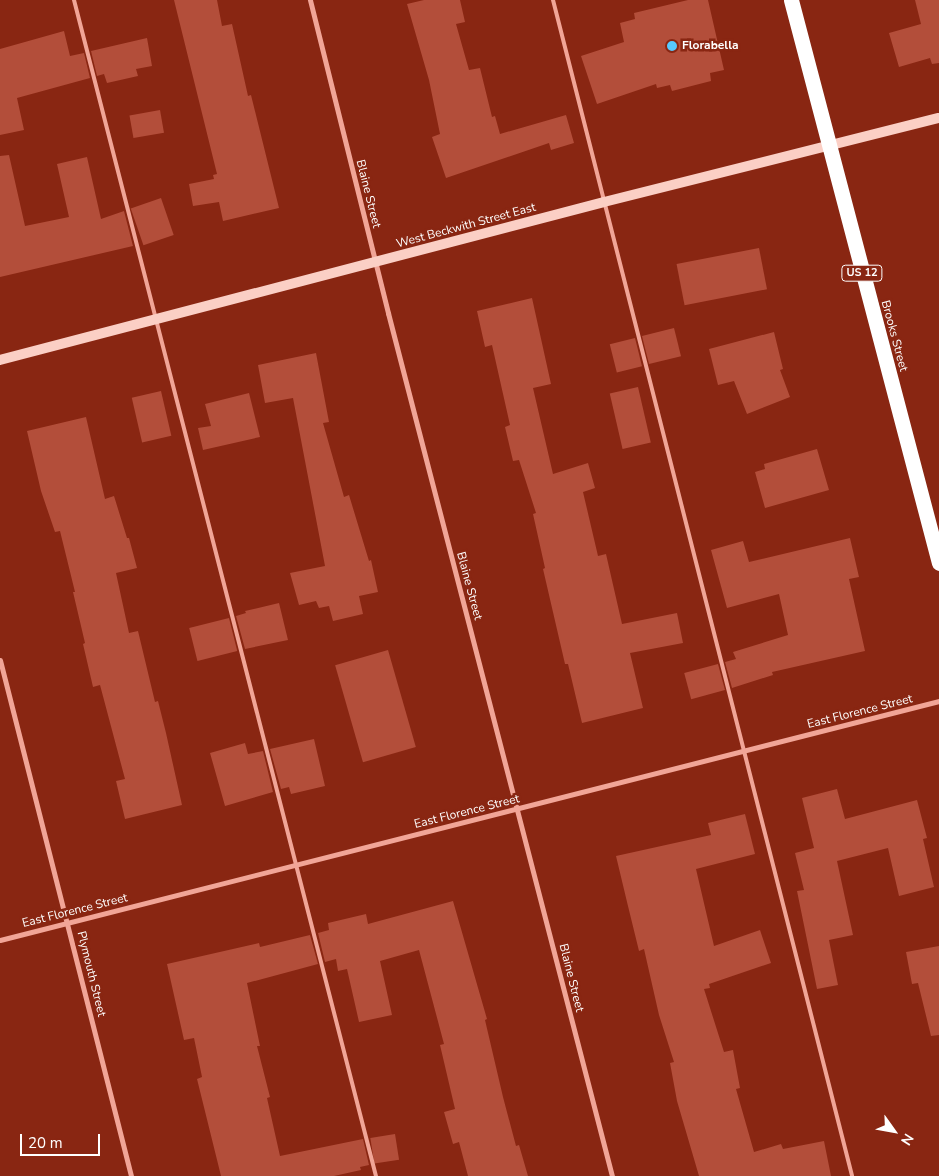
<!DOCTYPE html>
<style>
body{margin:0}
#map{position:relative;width:939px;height:1176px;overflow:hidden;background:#892612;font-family:"Nunito Sans",sans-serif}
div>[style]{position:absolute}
.building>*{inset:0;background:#b34e3a;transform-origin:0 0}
.lane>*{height:4px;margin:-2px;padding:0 2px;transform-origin:2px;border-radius:2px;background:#f1a597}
.street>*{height:5px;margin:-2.5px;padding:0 2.5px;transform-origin:2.5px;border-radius:2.5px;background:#f1a597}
.secondary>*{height:10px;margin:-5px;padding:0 5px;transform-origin:5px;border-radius:5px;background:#fbcfc5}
.highway>*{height:15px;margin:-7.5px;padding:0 7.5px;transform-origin:7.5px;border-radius:7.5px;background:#fff}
.dots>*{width:14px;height:14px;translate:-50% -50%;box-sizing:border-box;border:2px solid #892612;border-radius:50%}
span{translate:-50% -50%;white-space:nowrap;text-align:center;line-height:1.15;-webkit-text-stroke:5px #892612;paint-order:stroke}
.shield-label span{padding:1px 4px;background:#892612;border:1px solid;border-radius:4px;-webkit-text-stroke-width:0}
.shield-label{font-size:11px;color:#fff;font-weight:700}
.poi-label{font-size:12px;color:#fff;font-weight:700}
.left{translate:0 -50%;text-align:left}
.street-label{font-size:12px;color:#fff}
.north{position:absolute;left:869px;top:1106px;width:50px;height:50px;-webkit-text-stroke:4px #892612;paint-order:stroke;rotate:122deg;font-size:14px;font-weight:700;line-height:20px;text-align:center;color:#fff}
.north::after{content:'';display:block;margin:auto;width:18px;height:22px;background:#fff;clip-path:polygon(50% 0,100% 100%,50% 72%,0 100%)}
.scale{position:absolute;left:20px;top:1134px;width:80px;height:22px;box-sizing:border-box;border:2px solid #fff;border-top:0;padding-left:6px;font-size:15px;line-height:18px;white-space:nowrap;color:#fff;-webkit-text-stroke:4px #892612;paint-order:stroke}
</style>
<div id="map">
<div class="building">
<div style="clip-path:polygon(174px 0,217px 0,222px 26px,232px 24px,248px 96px,251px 95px,279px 208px,223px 221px,219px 202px,193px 206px,189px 184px,214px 179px,213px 175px,217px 174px)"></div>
<div style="clip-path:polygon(424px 0,460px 0,465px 22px,456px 24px,469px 70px,480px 68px,492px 117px,495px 116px,500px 134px,566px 115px,574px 143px,551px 150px,549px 143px,446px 178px,432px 137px,440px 134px,429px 80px,407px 4px)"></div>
<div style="clip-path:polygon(688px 0,708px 0,724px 70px,710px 73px,711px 81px,672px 91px,670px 85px,657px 88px,656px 84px,597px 104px,581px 56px,624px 42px,620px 23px,635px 19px,634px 13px)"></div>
<div style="clip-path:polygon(915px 0,939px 0,939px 63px,932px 64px,930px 58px,899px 67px,889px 33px,921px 24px)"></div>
<div style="clip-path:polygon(64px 31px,70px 56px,84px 53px,90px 78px,17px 98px,24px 130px,0 135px,0 49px)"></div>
<div style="clip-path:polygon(147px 38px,152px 66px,136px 69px,138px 76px,107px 83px,104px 74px,97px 76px,91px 51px)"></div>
<div style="left:160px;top:110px;width:23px;height:31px;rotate:80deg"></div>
<div style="clip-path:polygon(9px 155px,25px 226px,69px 217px,57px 164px,87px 157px,101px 219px,124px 211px,133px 246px,0 277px,0 156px)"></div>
<div style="left:161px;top:198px;width:39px;height:32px;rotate:71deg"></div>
<div style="left:759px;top:248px;width:42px;height:84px;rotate:79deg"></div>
<div style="clip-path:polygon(532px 298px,551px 384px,533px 388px,553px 474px,588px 463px,595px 488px,583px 492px,598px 556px,606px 554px,622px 624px,677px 613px,683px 643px,630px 653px,643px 708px,582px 723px,568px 664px,565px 664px,543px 569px,545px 568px,533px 514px,536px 513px,519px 460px,513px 461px,505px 427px,510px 425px,492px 345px,485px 347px,477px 311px)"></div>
<div style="left:674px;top:328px;width:29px;height:33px;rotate:76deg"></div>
<div style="clip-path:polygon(774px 332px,783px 369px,780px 370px,790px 397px,747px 414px,734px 381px,718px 385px,709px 349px)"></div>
<div style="left:635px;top:338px;width:29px;height:26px;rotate:76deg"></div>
<div style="clip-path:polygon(316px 353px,329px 422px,323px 423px,344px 497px,349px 495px,369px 561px,371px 560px,378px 592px,359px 596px,363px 614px,333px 621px,329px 606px,319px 608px,316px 601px,299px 605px,290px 573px,325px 566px,293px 398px,265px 403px,258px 365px)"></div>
<div style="left:638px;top:387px;width:57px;height:29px;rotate:77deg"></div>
<div style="left:161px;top:391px;width:46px;height:30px;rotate:77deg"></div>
<div style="clip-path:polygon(249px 393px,260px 437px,203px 450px,198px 428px,211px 426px,205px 404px)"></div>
<div style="clip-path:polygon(86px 417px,105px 499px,114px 496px,127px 538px,129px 538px,137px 568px,116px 573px,129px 633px,138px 631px,155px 702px,158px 701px,166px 733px,182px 805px,125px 819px,116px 781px,125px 779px,100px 685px,93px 687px,83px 644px,85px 643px,73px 592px,75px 592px,60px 531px,55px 532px,41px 491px,27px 431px)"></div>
<div style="clip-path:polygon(817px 449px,829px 490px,765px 508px,755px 472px,765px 469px,764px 464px)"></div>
<div style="clip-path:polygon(850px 538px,859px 577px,849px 579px,865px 651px,772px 672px,773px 675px,732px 688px,725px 662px,736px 659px,733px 652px,788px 635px,779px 594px,727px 608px,711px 550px,743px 541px,749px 562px)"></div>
<div style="clip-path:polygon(279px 603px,288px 640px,245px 649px,236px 616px,246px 613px,245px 611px)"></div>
<div style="left:229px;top:618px;width:34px;height:41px;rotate:76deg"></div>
<div style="left:388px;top:650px;width:101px;height:55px;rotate:74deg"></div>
<div style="left:718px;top:664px;width:27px;height:35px;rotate:75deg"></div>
<div style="clip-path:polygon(314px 739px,325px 786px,291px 794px,289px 787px,281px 789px,270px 749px)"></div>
<div style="clip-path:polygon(245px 743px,248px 754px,263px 751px,273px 792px,225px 806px,210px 753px)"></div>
<div style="clip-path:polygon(837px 789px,845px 819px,917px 800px,927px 838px,923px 839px,934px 887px,899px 896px,888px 848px,837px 861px,853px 935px,829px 940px,838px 985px,817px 989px,797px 891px,804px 890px,795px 853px,814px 848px,802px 798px)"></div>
<div style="clip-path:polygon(745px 814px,755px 854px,696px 869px,714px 946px,760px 930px,771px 963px,709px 984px,710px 988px,704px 989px,724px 1052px,733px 1050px,740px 1088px,736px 1089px,754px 1152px,781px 1144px,783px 1149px,824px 1141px,831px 1176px,699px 1176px,677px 1101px,670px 1063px,674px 1062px,659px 1015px,644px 949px,639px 951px,627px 902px,616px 856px,711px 835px,708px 823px)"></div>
<div style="clip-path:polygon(453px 901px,487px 1019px,485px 1020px,503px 1097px,516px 1146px,519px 1145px,528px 1176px,468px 1176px,459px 1142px,453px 1144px,444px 1112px,455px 1109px,440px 1045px,444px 1044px,419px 950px,380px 961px,392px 1015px,359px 1022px,347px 969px,338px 971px,336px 959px,325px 962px,318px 933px,329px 930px,328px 923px,366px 914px,368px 924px)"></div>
<div style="clip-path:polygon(310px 935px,318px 964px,247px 983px,260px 1046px,257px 1046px,270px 1097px,267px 1098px,280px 1156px,363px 1139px,369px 1165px,360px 1167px,361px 1170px,334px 1176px,221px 1176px,197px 1079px,202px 1077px,194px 1038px,184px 1040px,167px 964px,259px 943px,260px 947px)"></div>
<div style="clip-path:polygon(939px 946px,939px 1035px,931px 1036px,918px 983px,912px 984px,906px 952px)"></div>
<div style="left:395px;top:1134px;width:26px;height:25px;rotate:81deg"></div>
</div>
<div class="lane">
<div style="left:74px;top:0;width:1214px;rotate:75.6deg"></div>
<div style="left:553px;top:0;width:1213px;rotate:75.73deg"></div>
</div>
<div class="street">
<div style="left:310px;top:0;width:323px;rotate:76deg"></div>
<div style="left:388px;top:313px;width:892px;rotate:75.45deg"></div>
<div style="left:0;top:660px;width:532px;rotate:75.75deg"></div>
<div style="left:0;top:940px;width:969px;rotate:-14.28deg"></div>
</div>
<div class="secondary">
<div style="left:0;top:360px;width:624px;rotate:-14.66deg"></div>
<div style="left:604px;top:202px;width:345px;rotate:-14.1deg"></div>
</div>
<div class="highway">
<div style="left:791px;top:0;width:582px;rotate:75.27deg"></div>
</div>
<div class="dots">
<div style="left:672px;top:46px;background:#57c9ff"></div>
</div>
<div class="shield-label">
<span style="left:862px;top:273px">US 12</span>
</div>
<div class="poi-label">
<span class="left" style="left:682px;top:46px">Florabella</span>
</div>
<div class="street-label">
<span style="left:368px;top:194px;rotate:76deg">Blaine Street</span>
<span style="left:466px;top:226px;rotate:-15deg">West Beckwith Street East</span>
<span style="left:894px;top:336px;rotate:75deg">Brooks Street</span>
<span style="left:469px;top:586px;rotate:75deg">Blaine Street</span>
<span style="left:860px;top:712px;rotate:-14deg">East Florence Street</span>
<span style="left:467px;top:812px;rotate:-14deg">East Florence Street</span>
<span style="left:75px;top:911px;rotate:-14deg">East Florence Street</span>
<span style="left:91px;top:974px;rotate:76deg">Plymouth Street</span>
<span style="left:571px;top:978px;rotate:76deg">Blaine Street</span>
</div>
<div class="north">N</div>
<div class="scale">20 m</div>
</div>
